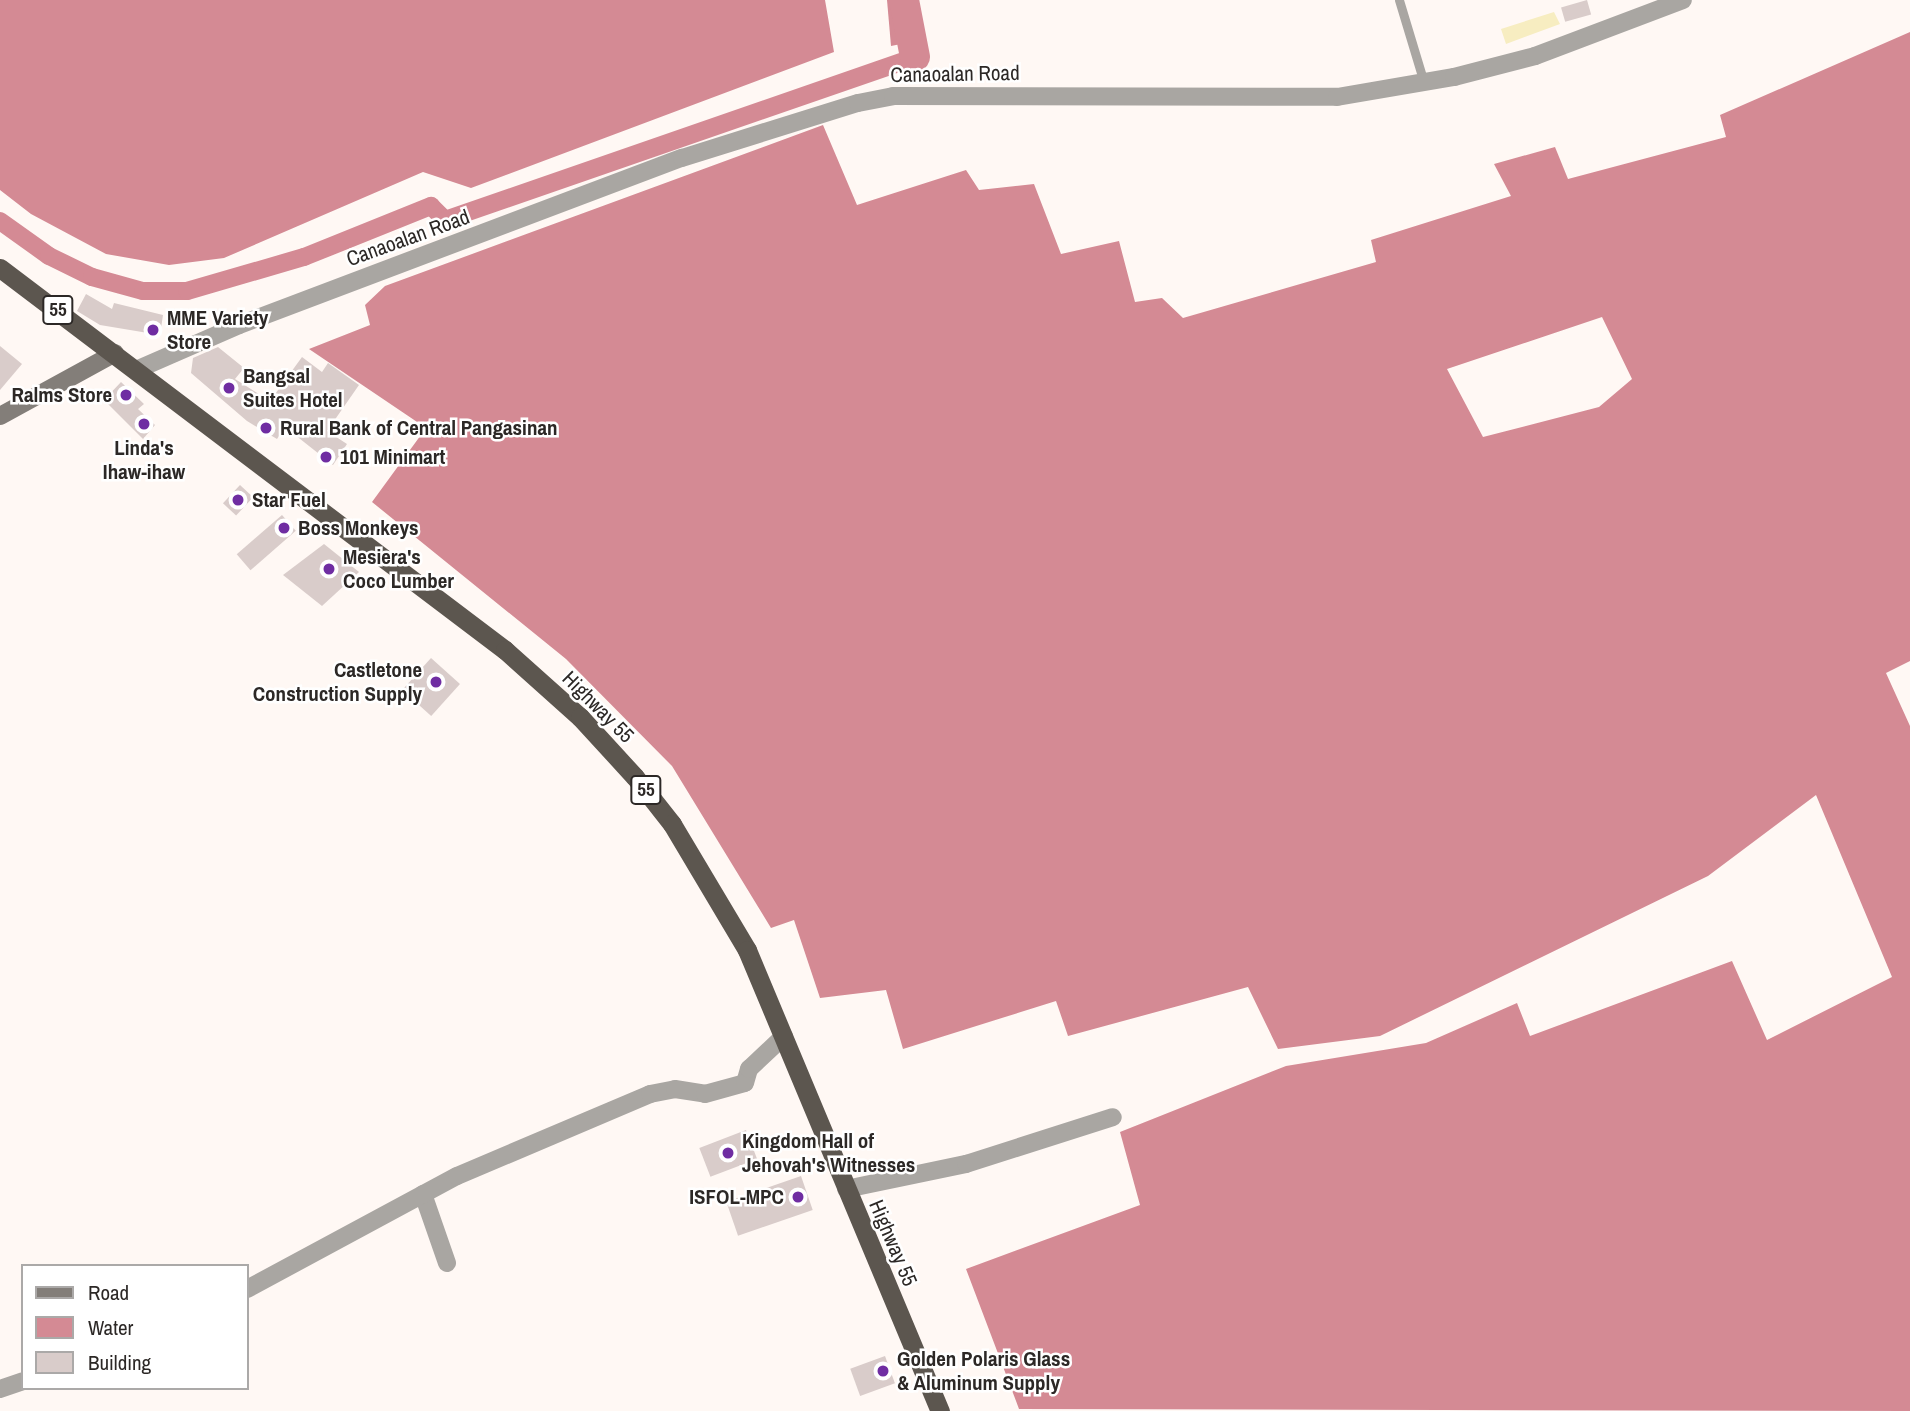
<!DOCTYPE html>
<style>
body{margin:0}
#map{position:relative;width:1910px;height:1411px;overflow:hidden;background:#fff8f4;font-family:"Archivo Narrow",sans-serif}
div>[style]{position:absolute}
.green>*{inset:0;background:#f7edc1}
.water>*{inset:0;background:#d48a94}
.canal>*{height:18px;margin:-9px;padding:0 9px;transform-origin:9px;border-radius:9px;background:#d48a94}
.river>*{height:30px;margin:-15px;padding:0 15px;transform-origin:15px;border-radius:15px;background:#d48a94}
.building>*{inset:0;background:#d9ccca;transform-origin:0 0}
.service>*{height:9px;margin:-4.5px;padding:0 4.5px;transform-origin:4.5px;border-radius:4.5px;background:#a9a6a2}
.minor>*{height:18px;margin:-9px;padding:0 9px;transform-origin:9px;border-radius:9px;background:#a9a6a2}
.tertiary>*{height:18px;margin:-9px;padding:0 9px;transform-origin:9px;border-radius:9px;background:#a9a6a2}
.secondary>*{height:18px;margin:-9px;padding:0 9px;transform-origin:9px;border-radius:9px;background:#837e79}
.trunk>*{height:19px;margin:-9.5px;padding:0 9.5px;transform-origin:9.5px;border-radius:9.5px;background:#5c564f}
.dots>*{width:19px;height:19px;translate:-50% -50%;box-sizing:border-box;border:4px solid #fff;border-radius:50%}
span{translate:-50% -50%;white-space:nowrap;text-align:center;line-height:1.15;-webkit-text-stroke:5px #fff;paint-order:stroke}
.shield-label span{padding:2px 5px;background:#fff;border:2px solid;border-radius:5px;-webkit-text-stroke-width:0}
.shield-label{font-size:19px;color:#2c2826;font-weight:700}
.street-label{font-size:21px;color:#2c2826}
.poi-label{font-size:21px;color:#2c2826;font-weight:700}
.left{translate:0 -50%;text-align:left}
.right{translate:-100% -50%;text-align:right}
.legend{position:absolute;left:21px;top:1264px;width:228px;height:126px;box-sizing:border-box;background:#fff;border:2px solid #aba9a8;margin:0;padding:9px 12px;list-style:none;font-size:21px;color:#2c2826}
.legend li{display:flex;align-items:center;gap:14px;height:35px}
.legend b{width:35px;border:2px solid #aba9a8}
</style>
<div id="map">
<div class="green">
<div style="clip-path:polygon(1554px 12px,1560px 24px,1506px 44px,1501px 29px)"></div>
</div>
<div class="water">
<div style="clip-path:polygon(0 0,825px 0,834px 52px,471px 188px,423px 172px,224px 258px,169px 265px,106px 254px,31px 214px,0 190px)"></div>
<div style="clip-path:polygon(887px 0,918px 0,926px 39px,891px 46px)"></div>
<div style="clip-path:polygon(evenodd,1910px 32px,1910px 661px,1886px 673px,1910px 726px,1910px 1411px,1019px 1409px,966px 1269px,1140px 1205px,1120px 1132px,1286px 1066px,1426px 1043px,1517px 1003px,1530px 1036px,1732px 961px,1767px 1040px,1892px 977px,1816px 795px,1708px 876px,1380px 1036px,1278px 1049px,1248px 987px,1068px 1036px,1056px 1001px,903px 1049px,886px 990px,820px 998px,794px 920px,771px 928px,672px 766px,566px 659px,372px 502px,426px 428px,309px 349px,370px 325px,365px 305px,385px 286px,823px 125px,857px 205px,966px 170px,979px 190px,1034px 184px,1061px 254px,1119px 241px,1135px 302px,1162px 298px,1183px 318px,1376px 262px,1371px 240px,1511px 196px,1494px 164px,1555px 147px,1568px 179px,1726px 137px,1720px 115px,1910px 32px,1602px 317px,1632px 379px,1599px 407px,1483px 437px,1447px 369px,1602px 317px)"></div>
</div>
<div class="canal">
<div style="left:0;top:221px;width:60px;rotate:35.5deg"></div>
<div style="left:49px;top:256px;width:48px;rotate:26deg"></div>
<div style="left:92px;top:277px;width:53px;rotate:15.4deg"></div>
<div style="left:143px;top:291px;width:44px"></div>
<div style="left:187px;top:291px;width:122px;rotate:-16.2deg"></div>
<div style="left:304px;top:257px;width:137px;rotate:-21.9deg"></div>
<div style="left:431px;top:206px;width:20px;rotate:45deg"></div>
<div style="left:445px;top:220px;width:497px;rotate:-19.1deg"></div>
</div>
<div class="river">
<div style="left:904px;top:0;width:58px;rotate:79.1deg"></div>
</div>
<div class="building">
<div style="left:1587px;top:0;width:15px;height:27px;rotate:74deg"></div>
<div style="clip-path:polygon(86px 294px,112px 309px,114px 303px,163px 315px,160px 335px,100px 325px,77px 311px)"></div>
<div style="clip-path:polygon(0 346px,22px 364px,0 390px)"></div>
<div style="clip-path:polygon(218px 347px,244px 368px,235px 379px,270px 401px,302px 357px,322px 372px,328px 363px,359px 385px,327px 431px,347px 444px,333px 465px,285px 427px,277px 439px,247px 421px,191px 373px,193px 358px)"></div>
<div style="clip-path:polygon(121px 382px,144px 404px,138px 409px,155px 425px,143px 439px,104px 400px)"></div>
<div style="left:240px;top:485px;width:18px;height:25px;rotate:43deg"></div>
<div style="left:282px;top:515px;width:21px;height:60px;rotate:49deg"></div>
<div style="clip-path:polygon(324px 544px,359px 572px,322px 606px,283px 575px)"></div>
<div style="left:431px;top:658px;width:39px;height:43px;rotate:42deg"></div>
<div style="left:746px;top:1130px;width:31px;height:50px;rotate:69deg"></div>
<div style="left:801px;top:1176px;width:36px;height:79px;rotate:71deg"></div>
<div style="left:885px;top:1356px;width:29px;height:37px;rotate:70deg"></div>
</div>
<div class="service">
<div style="left:1399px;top:0;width:87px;rotate:73.2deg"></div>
</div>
<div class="minor">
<div style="left:846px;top:1189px;width:123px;rotate:-11.8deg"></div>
<div style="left:966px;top:1164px;width:154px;rotate:-17.7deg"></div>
<div style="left:423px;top:1194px;width:73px;rotate:70.8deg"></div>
<div style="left:247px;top:1289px;width:238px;rotate:-28.3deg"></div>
<div style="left:457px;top:1176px;width:210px;rotate:-23deg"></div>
<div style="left:650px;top:1094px;width:25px;rotate:-11deg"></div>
<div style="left:675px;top:1089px;width:30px;rotate:9deg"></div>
<div style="left:705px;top:1094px;width:41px;rotate:-15.4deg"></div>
<div style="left:745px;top:1083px;width:15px;rotate:-74deg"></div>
<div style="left:749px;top:1069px;width:48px;rotate:-43.3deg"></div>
<div style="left:0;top:1389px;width:24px;rotate:-19deg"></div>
</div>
<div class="tertiary">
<div style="left:136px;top:370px;width:112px;rotate:-23.6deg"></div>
<div style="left:239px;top:325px;width:473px;rotate:-20.7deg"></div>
<div style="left:682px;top:158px;width:184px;rotate:-17.4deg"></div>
<div style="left:858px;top:103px;width:36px;rotate:-11deg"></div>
<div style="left:893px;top:96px;width:444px;rotate:0.1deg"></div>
<div style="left:1337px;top:97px;width:119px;rotate:-9.7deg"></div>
<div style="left:1454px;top:77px;width:84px;rotate:-14.5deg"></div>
<div style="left:1535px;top:56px;width:158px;rotate:-20.7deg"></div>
</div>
<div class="secondary">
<div style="left:0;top:416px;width:131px;rotate:-28.7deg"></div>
</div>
<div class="trunk">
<div style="left:0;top:268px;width:633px;rotate:37.11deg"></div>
<div style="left:505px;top:650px;width:101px;rotate:41.8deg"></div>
<div style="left:580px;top:717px;width:81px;rotate:47.5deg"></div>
<div style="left:635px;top:777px;width:60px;rotate:51.8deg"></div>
<div style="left:672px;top:824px;width:147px;rotate:59.2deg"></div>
<div style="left:747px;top:950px;width:500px;rotate:67.3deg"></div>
</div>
<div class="dots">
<div style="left:153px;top:330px;background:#6f2da2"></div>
<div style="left:229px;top:388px;background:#6f2da2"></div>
<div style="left:126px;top:395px;background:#6f2da2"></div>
<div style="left:144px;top:424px;background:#6f2da2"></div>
<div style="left:266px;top:428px;background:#6f2da2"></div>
<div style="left:326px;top:457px;background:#6f2da2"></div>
<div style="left:238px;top:500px;background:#6f2da2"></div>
<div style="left:284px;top:528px;background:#6f2da2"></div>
<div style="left:329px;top:569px;background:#6f2da2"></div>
<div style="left:436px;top:682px;background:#6f2da2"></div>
<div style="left:728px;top:1153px;background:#6f2da2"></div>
<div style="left:798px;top:1197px;background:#6f2da2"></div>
<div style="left:883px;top:1371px;background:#6f2da2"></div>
</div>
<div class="shield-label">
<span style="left:58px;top:310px">55</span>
<span style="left:646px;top:790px">55</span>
</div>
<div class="street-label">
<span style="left:955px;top:74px;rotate:-1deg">Canaoalan Road</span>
<span style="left:408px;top:238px;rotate:-20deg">Canaoalan Road</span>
<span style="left:598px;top:707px;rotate:45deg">Highway 55</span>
<span style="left:893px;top:1243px;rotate:67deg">Highway 55</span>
</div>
<div class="poi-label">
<span class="left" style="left:167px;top:330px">MME Variety<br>Store</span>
<span class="left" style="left:243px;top:388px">Bangsal<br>Suites Hotel</span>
<span class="right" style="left:112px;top:395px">Ralms Store</span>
<span class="left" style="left:280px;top:428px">Rural Bank of Central Pangasinan</span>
<span style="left:144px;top:460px">Linda's<br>Ihaw-ihaw</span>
<span class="left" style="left:340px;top:457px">101 Minimart</span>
<span class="left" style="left:252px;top:500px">Star Fuel</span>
<span class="left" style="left:298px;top:528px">Boss Monkeys</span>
<span class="left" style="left:343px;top:569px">Mesiera's<br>Coco Lumber</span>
<span class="right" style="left:422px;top:682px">Castletone<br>Construction Supply</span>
<span class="left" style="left:742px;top:1153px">Kingdom Hall of<br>Jehovah's Witnesses</span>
<span class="right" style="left:784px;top:1197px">ISFOL-MPC</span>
<span class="left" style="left:897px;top:1371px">Golden Polaris Glass<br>&amp; Aluminum Supply</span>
</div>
<ul class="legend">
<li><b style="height:9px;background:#837e79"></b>Road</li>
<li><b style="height:19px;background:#d48a94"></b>Water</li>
<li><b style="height:19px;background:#d9ccca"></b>Building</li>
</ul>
</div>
